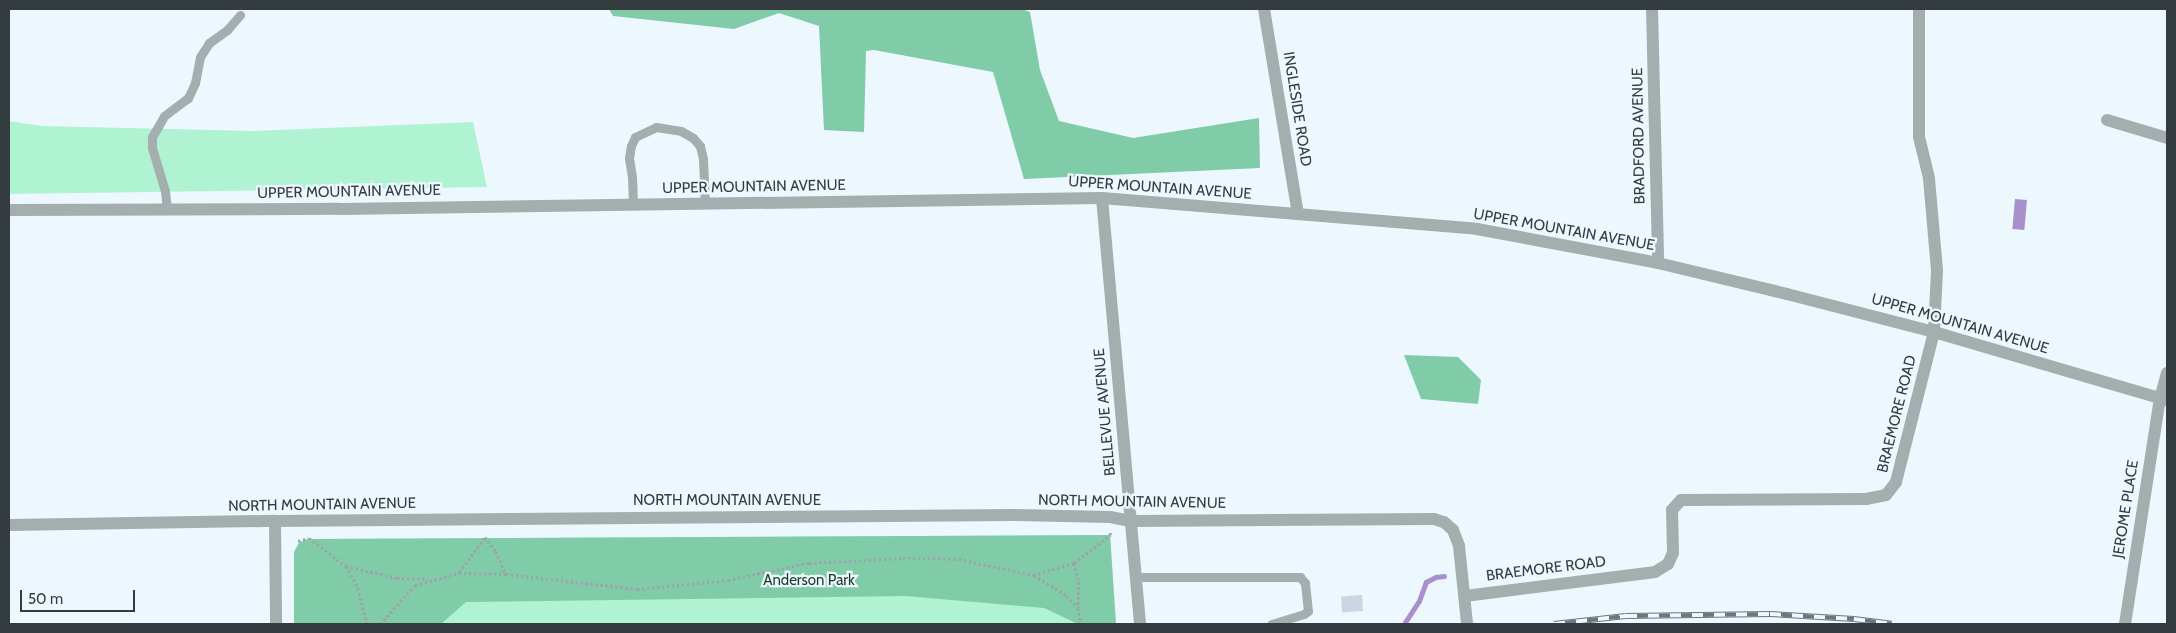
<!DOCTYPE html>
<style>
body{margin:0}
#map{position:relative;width:2176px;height:633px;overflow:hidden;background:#edf7fe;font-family:Cabin,sans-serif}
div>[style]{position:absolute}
.green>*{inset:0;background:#b0f3d2}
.forest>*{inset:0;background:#80cba8}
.water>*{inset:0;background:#a990cd;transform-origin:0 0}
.stream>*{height:4.5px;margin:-2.25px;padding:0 2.25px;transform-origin:2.25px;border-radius:2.25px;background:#a990cd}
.building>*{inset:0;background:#cdd4e4;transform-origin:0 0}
.path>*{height:2.5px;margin-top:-1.25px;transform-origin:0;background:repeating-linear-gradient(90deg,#9ba4aa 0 2.5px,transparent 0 5px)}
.service>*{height:9px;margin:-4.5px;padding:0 4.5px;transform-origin:4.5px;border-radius:4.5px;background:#a5aeae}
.minor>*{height:12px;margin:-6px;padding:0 6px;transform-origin:6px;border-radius:6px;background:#a5aeae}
.tertiary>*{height:12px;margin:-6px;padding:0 6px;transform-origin:6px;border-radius:6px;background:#a5aeae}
.rail>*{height:5.5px;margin-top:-2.75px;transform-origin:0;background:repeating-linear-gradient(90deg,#edf7fe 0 11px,#6e767b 0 22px);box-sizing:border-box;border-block:1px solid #6e767b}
span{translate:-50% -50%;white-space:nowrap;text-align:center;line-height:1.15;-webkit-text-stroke:4.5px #edf7fe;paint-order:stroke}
.street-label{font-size:15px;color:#353c40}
.park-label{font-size:15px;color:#1a3c2d}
.frame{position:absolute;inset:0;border:10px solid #353c40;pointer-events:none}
.scale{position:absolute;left:20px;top:590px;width:115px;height:22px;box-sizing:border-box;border:2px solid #353c40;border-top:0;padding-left:6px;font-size:15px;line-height:18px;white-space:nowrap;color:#353c40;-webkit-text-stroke:4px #edf7fe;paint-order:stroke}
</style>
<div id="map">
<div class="green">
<div style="clip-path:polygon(9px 121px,42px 126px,253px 131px,473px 122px,487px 187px,9px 194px)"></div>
<div style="clip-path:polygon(1110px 535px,1116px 624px,294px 624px,294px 552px,299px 543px,307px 539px)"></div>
</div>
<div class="forest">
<div style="clip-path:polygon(609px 9px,1022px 9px,1030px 12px,1040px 70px,1059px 121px,1133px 138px,1259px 118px,1260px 168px,1024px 179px,993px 72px,874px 50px,866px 51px,864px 132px,824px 130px,819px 26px,779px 13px,734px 29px,613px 16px)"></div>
<div style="clip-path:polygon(1404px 355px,1458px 357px,1481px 380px,1478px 404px,1421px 399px)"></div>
<div style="clip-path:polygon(1110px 535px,1116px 624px,1078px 624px,1044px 608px,905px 596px,466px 602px,441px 624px,294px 624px,294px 552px,299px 543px,307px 539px)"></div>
</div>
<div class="water">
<div style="left:2015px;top:199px;width:12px;height:30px;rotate:5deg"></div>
</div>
<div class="stream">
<div style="left:1404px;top:624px;width:27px;rotate:-57deg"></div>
<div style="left:1419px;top:601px;width:20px;rotate:-70deg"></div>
<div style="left:1426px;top:582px;width:11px;rotate:-27deg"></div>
<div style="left:1436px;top:577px;width:8px;rotate:-7deg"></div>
</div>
<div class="building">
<div style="left:1362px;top:595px;width:16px;height:21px;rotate:86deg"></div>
</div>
<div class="path">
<div style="left:298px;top:541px;width:11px;rotate:-15deg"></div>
<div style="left:309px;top:538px;width:46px;rotate:37.1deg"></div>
<div style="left:346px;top:566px;width:52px;rotate:13.2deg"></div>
<div style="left:397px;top:578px;width:31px;rotate:2deg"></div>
<div style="left:1074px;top:563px;width:46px;rotate:-37.9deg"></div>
<div style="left:1110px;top:535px;width:5px;rotate:-90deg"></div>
<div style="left:346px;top:566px;width:25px;rotate:61deg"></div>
<div style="left:358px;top:588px;width:37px;rotate:76deg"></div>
<div style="left:459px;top:572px;width:44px;rotate:-53.4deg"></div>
<div style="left:485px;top:537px;width:18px;rotate:52deg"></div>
<div style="left:496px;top:551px;width:25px;rotate:67deg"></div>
<div style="left:1034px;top:575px;width:39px;rotate:32deg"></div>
<div style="left:1067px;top:596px;width:16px;rotate:47deg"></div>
<div style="left:380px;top:624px;width:52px;rotate:-48.1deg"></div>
<div style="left:415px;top:585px;width:46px;rotate:-15.3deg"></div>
<div style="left:459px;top:573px;width:47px;rotate:1.2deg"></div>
<div style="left:506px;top:574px;width:132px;rotate:6.5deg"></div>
<div style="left:637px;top:589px;width:91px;rotate:-5.6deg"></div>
<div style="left:728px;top:580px;width:83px;rotate:-11.9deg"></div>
<div style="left:809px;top:563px;width:94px;rotate:-3deg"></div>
<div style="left:903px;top:558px;width:56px;rotate:1deg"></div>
<div style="left:959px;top:559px;width:76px;rotate:12.2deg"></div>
<div style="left:1033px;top:575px;width:43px;rotate:-16.3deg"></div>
<div style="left:1074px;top:563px;width:20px;rotate:75deg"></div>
<div style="left:1079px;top:582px;width:26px;rotate:92deg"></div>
<div style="left:1078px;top:608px;width:16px;rotate:76deg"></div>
</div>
<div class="service">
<div style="left:633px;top:204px;width:27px;rotate:-92deg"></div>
<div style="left:632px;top:177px;width:19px;rotate:-99deg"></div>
<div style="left:629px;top:158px;width:12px;rotate:-81deg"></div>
<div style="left:631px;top:146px;width:10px;rotate:-66deg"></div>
<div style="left:635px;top:137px;width:23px;rotate:-25deg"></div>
<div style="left:656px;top:127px;width:25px;rotate:9deg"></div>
<div style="left:681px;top:131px;width:14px;rotate:30deg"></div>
<div style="left:693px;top:138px;width:11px;rotate:49deg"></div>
<div style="left:700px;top:146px;width:13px;rotate:77deg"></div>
<div style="left:703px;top:159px;width:45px;rotate:87.5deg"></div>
<div style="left:167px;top:210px;width:19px;rotate:-96deg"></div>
<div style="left:165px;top:191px;width:45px;rotate:-106.8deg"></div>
<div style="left:152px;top:148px;width:11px;rotate:-90deg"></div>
<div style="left:152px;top:137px;width:24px;rotate:-60deg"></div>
<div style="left:164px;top:116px;width:30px;rotate:-37deg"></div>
<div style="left:188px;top:98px;width:17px;rotate:-65deg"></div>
<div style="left:195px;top:83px;width:26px;rotate:-79deg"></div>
<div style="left:200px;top:57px;width:17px;rotate:-57deg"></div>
<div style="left:209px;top:43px;width:22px;rotate:-36deg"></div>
<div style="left:227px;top:30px;width:20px;rotate:-49deg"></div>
<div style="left:1136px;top:577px;width:164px"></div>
<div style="left:1300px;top:577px;width:8px;rotate:50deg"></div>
<div style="left:1305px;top:583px;width:28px;rotate:84deg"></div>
<div style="left:1308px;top:611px;width:5px;rotate:143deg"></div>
<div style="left:1304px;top:614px;width:34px;rotate:163deg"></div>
</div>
<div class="minor">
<div style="left:1264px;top:9px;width:208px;rotate:80.6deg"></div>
<div style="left:2107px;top:120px;width:63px;rotate:16.7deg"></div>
<div style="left:275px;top:521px;width:103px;rotate:89.4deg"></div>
<div style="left:9px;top:525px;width:266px;rotate:-0.9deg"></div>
<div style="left:275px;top:521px;width:739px;rotate:-0.47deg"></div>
<div style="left:1014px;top:515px;width:96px;rotate:1.2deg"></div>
<div style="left:1110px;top:517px;width:21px;rotate:11deg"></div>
<div style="left:1131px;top:521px;width:303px;rotate:-0.4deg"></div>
<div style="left:1434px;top:519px;width:10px;rotate:17deg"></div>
<div style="left:1444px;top:522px;width:12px;rotate:42deg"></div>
<div style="left:1453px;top:530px;width:17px;rotate:69deg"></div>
<div style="left:1459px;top:546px;width:78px;rotate:84.1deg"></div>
<div style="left:1465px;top:596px;width:192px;rotate:-7.2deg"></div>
<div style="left:1655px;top:572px;width:15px;rotate:-32deg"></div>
<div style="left:1668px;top:564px;width:12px;rotate:-66deg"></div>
<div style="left:1673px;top:553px;width:43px;rotate:-91.3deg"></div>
<div style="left:1672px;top:510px;width:13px;rotate:-48deg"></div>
<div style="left:1681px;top:500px;width:185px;rotate:-0.3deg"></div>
<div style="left:1866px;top:499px;width:20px;rotate:-11deg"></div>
<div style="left:1886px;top:495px;width:16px;rotate:-52deg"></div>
<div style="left:1896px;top:482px;width:155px;rotate:-75.8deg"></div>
<div style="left:1934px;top:332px;width:62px;rotate:-87.2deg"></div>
<div style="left:1937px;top:270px;width:92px;rotate:-95deg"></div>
<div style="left:1929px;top:178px;width:42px;rotate:-103.7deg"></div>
<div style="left:1919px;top:137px;width:128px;rotate:-90deg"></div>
<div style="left:2125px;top:624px;width:228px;rotate:-81.2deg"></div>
<div style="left:2160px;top:399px;width:27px;rotate:-75deg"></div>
</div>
<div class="tertiary">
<div style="left:1652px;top:9px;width:254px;rotate:88.6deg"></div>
<div style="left:1102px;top:198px;width:428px;rotate:84.9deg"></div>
<div style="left:9px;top:210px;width:331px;rotate:-0.2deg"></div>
<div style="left:340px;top:209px;width:762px;rotate:-0.83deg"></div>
<div style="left:1102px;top:198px;width:376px;rotate:4.7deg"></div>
<div style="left:1477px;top:229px;width:184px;rotate:10.6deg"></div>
<div style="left:1658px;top:263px;width:133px;rotate:13.5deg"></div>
<div style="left:1787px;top:294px;width:152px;rotate:14.5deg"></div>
<div style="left:1934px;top:332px;width:243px;rotate:16.3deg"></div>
</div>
<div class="rail">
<div style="left:1554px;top:624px;width:72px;rotate:-6.3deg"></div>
<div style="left:1626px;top:616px;width:144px;rotate:-0.8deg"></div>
<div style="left:1770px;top:614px;width:84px;rotate:3.4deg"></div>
<div style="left:1854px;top:619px;width:38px;rotate:7deg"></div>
</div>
<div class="street-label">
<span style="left:1297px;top:109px;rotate:81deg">INGLESIDE ROAD</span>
<span style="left:1639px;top:136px;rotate:-91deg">BRADFORD AVENUE</span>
<span style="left:754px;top:187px;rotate:-1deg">UPPER MOUNTAIN AVENUE</span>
<span style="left:1160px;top:188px;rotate:4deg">UPPER MOUNTAIN AVENUE</span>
<span style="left:349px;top:192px;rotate:-1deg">UPPER MOUNTAIN AVENUE</span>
<span style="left:1564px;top:230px;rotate:10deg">UPPER MOUNTAIN AVENUE</span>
<span style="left:1960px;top:324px;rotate:16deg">UPPER MOUNTAIN AVENUE</span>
<span style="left:1105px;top:412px;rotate:-95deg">BELLEVUE AVENUE</span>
<span style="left:1897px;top:414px;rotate:-76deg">BRAEMORE ROAD</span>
<span style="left:727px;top:501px">NORTH MOUNTAIN AVENUE</span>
<span style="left:1132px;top:502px;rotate:1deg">NORTH MOUNTAIN AVENUE</span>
<span style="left:322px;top:505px;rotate:-1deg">NORTH MOUNTAIN AVENUE</span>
<span style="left:2126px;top:509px;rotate:-81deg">JEROME PLACE</span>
<span style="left:1546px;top:569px;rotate:-7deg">BRAEMORE ROAD</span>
</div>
<div class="park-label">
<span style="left:809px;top:581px">Anderson Park</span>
</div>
<div class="frame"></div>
<div class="scale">50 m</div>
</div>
